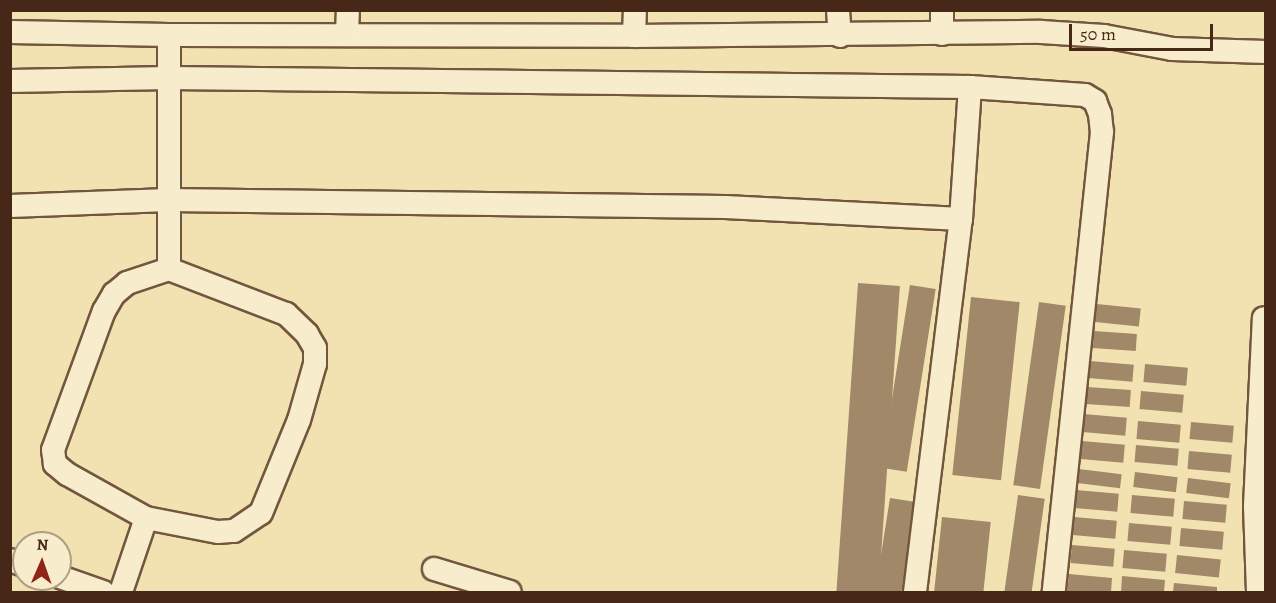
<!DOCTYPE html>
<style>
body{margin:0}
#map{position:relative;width:1276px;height:603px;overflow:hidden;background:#f3e2b1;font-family:Alegreya,serif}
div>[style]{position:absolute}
.building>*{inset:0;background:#a08868;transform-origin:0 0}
.roads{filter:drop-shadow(2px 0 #72563e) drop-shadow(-2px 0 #72563e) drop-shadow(0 2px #72563e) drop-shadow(0 -2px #72563e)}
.minor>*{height:22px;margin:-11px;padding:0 11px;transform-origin:11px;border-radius:11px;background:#f7eccc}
span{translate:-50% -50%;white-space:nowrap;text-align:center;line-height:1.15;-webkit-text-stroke:4.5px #f7eccc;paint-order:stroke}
.frame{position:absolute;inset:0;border:12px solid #472718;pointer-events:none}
.north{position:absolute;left:12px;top:531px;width:60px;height:60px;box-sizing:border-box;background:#f7eccc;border:2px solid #b19d84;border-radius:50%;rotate:2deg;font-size:16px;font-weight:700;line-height:24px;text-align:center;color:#472718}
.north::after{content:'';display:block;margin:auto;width:21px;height:27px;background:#8f2418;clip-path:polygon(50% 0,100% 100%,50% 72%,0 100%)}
.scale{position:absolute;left:1069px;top:24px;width:144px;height:27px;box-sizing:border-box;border:3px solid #472718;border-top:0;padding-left:8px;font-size:18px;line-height:21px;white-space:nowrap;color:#472718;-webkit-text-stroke:4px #f7eccc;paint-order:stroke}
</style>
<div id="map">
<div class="building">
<div style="left:858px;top:283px;width:42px;height:311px;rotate:4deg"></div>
<div style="left:910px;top:285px;width:26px;height:185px;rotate:9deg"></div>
<div style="left:971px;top:297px;width:49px;height:179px;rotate:6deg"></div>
<div style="left:1039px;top:302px;width:27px;height:185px;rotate:8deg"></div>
<div style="left:1097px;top:304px;width:44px;height:18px;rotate:6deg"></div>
<div style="left:1094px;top:331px;width:43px;height:17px;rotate:4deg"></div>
<div style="left:1090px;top:361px;width:44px;height:17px;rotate:5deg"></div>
<div style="left:1145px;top:364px;width:43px;height:18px;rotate:5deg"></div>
<div style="left:1087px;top:387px;width:44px;height:17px;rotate:4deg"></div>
<div style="left:1141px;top:391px;width:43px;height:18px;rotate:5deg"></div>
<div style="left:1084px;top:414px;width:43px;height:18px;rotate:5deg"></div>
<div style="left:1138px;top:421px;width:43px;height:18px;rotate:5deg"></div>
<div style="left:1191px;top:422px;width:43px;height:17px;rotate:5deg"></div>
<div style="left:1082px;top:441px;width:43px;height:18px;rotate:5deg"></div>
<div style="left:1136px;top:445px;width:43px;height:17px;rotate:5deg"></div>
<div style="left:1189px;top:451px;width:43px;height:18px;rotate:5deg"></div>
<div style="left:1079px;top:469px;width:43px;height:14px;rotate:7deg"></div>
<div style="left:1135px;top:472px;width:43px;height:15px;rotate:7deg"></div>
<div style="left:1188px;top:478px;width:43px;height:15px;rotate:7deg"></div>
<div style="left:1076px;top:490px;width:43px;height:18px;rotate:5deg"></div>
<div style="left:1018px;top:495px;width:27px;height:98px;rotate:8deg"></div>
<div style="left:1132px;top:495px;width:43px;height:18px;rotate:5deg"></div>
<div style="left:890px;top:498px;width:26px;height:95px;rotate:9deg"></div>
<div style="left:1184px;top:501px;width:43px;height:18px;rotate:5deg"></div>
<div style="left:942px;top:517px;width:49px;height:75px;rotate:6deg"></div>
<div style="left:1074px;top:517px;width:43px;height:18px;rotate:5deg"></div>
<div style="left:1129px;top:523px;width:43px;height:18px;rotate:5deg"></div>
<div style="left:1181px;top:528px;width:43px;height:18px;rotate:5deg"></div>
<div style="left:1072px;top:545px;width:43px;height:18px;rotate:5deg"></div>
<div style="left:1124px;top:550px;width:43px;height:18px;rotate:5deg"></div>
<div style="left:1177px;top:555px;width:44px;height:18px;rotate:6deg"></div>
<div style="clip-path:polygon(1069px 574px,1112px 578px,1111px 592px,1067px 591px)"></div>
<div style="clip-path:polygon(1122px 576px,1165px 580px,1164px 592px,1121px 592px)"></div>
<div style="clip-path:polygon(1174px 583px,1217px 587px,1217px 592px,1173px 592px)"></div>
</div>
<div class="roads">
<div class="minor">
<div style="left:838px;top:10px;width:26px;rotate:86deg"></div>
<div style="left:942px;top:10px;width:24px;rotate:90deg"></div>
<div style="left:10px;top:32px;width:159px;rotate:1.1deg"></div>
<div style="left:169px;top:35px;width:465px;rotate:0.1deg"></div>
<div style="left:634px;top:36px;width:407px;rotate:-0.6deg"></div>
<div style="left:1041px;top:32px;width:63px;rotate:3.6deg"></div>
<div style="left:1104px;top:36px;width:69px;rotate:10.8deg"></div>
<div style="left:1172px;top:49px;width:94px;rotate:1.8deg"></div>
<div style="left:347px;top:35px;width:25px;rotate:-88deg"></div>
<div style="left:634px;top:36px;width:26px;rotate:-88deg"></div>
<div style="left:10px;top:81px;width:159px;rotate:-1.1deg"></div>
<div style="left:169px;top:78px;width:801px;rotate:0.64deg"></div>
<div style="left:970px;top:87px;width:132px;rotate:93.9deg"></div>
<div style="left:961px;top:219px;width:236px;rotate:-177.1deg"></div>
<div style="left:725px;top:207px;width:557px;rotate:-179.28deg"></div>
<div style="left:168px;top:200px;width:158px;rotate:177.8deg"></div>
<div style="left:970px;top:87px;width:115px;rotate:4deg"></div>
<div style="left:1085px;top:95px;width:12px;rotate:31deg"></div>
<div style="left:1095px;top:101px;width:14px;rotate:69deg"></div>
<div style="left:1100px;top:114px;width:18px;rotate:84deg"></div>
<div style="left:1102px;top:132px;width:462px;rotate:96deg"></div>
<div style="left:146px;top:518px;width:73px;rotate:11deg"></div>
<div style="left:218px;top:532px;width:16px;rotate:-4deg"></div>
<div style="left:234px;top:531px;width:32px;rotate:-34deg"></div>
<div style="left:261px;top:513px;width:100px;rotate:-67.8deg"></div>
<div style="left:299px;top:420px;width:58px;rotate:-74.1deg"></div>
<div style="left:315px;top:364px;width:16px;rotate:-90deg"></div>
<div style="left:315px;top:348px;width:16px;rotate:-120deg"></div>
<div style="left:307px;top:334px;width:29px;rotate:-136deg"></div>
<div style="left:286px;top:314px;width:125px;rotate:-159deg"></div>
<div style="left:10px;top:560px;width:15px;rotate:20deg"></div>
<div style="left:434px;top:569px;width:79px;rotate:16.8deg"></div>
<div style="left:60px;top:577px;width:46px;rotate:19.2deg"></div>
<div style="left:121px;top:592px;width:78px;rotate:-71.3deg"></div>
<div style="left:146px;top:518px;width:90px;rotate:-150.9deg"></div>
<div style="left:67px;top:474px;width:16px;rotate:-140deg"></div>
<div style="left:55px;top:464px;width:14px;rotate:-98deg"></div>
<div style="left:53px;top:450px;width:148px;rotate:-69.9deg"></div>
<div style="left:104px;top:311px;width:20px;rotate:-60deg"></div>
<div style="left:114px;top:294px;width:17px;rotate:-40deg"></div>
<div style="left:127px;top:283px;width:44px;rotate:-18.4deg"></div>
<div style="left:169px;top:269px;width:234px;rotate:-90deg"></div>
<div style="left:915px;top:592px;width:376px;rotate:-83deg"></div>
<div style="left:1258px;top:592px;width:86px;rotate:-92deg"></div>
<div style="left:1255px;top:506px;width:188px;rotate:-87.3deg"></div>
</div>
</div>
<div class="frame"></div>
<div class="north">N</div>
<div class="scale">50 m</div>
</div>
